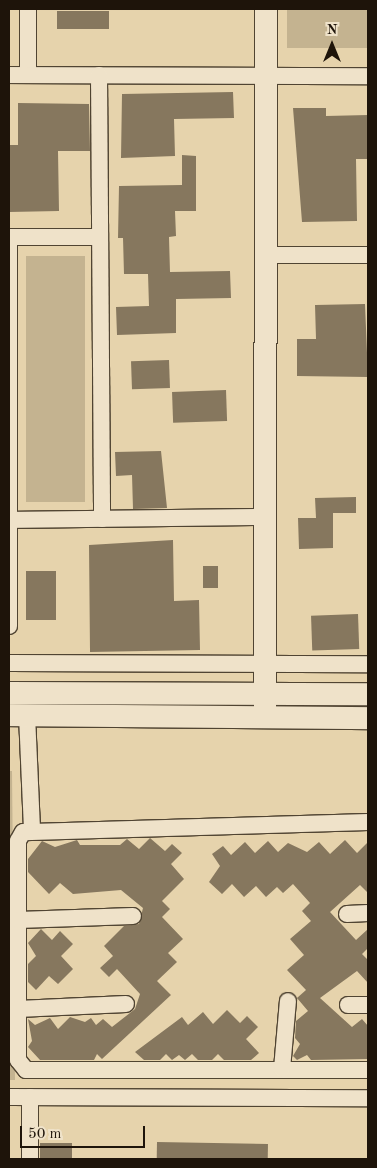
<!DOCTYPE html>
<style>
body{margin:0}
#map{position:relative;width:377px;height:1168px;overflow:hidden;background:#e6d3ac;font-family:"Old Standard TT",serif}
div>[style]{position:absolute}
.green>*{inset:0;background:#c4b390;transform-origin:0 0}
.building>*{inset:0;background:#86775e;transform-origin:0 0}
.roads{filter:drop-shadow(1px 0 #504432) drop-shadow(-1px 0 #504432) drop-shadow(0 1px #504432) drop-shadow(0 -1px #504432)}
.street>*{height:16px;margin:-8px;padding:0 8px;transform-origin:8px;border-radius:8px;background:#efe2c9}
.secondary>*{height:22px;margin:-11px;padding:0 11px;transform-origin:11px;border-radius:11px;background:#efe2c9}
span{translate:-50% -50%;white-space:nowrap;text-align:center;line-height:1.15;-webkit-text-stroke:5px #efe2c9;paint-order:stroke}
.frame{position:absolute;inset:0;border:10px solid #1e140a;pointer-events:none}
.north{position:absolute;left:307px;top:20px;width:50px;height:50px;-webkit-text-stroke:4px #efe2c9;paint-order:stroke;rotate:0deg;font-size:14px;font-weight:700;line-height:20px;text-align:center;color:#1e140a}
.north::after{content:'';display:block;margin:auto;width:18px;height:22px;background:#1e140a;clip-path:polygon(50% 0,100% 100%,50% 72%,0 100%)}
.scale{position:absolute;left:20px;top:1126px;width:125px;height:22px;box-sizing:border-box;border:2px solid #1e140a;border-top:0;padding-left:6px;font-size:15px;line-height:18px;white-space:nowrap;color:#1e140a;-webkit-text-stroke:4px #efe2c9;paint-order:stroke}
</style>
<div id="map">
<div class="green">
<div style="left:287px;top:9px;width:81px;height:39px"></div>
<div style="left:85px;top:256px;width:246px;height:59px;rotate:90deg"></div>
<div style="clip-path:polygon(9px 771px,12px 771px,15px 1080px,9px 1080px)"></div>
</div>
<div class="building">
<div style="left:57px;top:11px;width:52px;height:18px"></div>
<div style="clip-path:polygon(233px 92px,234px 118px,174px 119px,175px 156px,121px 158px,122px 94px)"></div>
<div style="clip-path:polygon(18px 103px,89px 104px,90px 151px,58px 151px,59px 211px,9px 212px,9px 145px,18px 145px)"></div>
<div style="clip-path:polygon(293px 108px,326px 108px,326px 116px,368px 115px,368px 159px,356px 159px,357px 221px,302px 222px)"></div>
<div style="clip-path:polygon(182px 155px,196px 156px,196px 211px,175px 211px,176px 236px,169px 237px,170px 272px,230px 271px,231px 298px,176px 299px,176px 333px,117px 335px,116px 307px,149px 306px,148px 274px,124px 274px,123px 238px,118px 238px,119px 186px,182px 185px)"></div>
<div style="clip-path:polygon(365px 304px,368px 377px,297px 376px,297px 339px,316px 339px,315px 305px)"></div>
<div style="left:169px;top:360px;width:28px;height:38px;rotate:88deg"></div>
<div style="left:226px;top:390px;width:31px;height:54px;rotate:88deg"></div>
<div style="clip-path:polygon(161px 451px,167px 508px,133px 509px,132px 475px,116px 476px,115px 452px)"></div>
<div style="clip-path:polygon(356px 497px,356px 513px,333px 513px,333px 548px,299px 549px,298px 518px,316px 518px,315px 498px)"></div>
<div style="clip-path:polygon(173px 540px,174px 601px,199px 600px,200px 650px,90px 652px,89px 545px)"></div>
<div style="left:203px;top:566px;width:15px;height:22px"></div>
<div style="left:56px;top:571px;width:49px;height:30px;rotate:90deg"></div>
<div style="left:358px;top:614px;width:35px;height:47px;rotate:88deg"></div>
<div style="clip-path:polygon(150px 838px,165px 851px,172px 844px,182px 853px,171px 864px,184px 879px,162px 901px,170px 909px,162px 917px,183px 939px,168px 953px,177px 962px,157px 981px,171px 995px,102px 1059px,97px 1054px,94px 1060px,40px 1060px,28px 1047px,32px 1041px,28px 1019px,35px 1025px,50px 1018px,58px 1029px,70px 1017px,85px 1022px,91px 1018px,96px 1025px,103px 1019px,112px 1027px,135px 1009px,140px 994px,117px 969px,109px 977px,100px 968px,113px 956px,104px 946px,124px 926px,139px 924px,143px 908px,121px 890px,73px 894px,60px 883px,49px 894px,28px 872px,28px 859px,42px 841px,55px 847px,77px 840px,80px 845px,120px 845px,127px 839px,139px 849px)"></div>
<div style="clip-path:polygon(345px 840px,357px 853px,368px 842px,368px 893px,360px 885px,330px 912px,356px 940px,368px 929px,368px 948px,362px 954px,368px 960px,368px 983px,357px 971px,320px 998px,352px 1027px,362px 1019px,368px 1026px,368px 1059px,311px 1060px,307px 1055px,297px 1060px,293px 1056px,300px 1044px,295px 1038px,296px 1021px,308px 1011px,297px 998px,306px 990px,287px 970px,304px 955px,290px 939px,311px 921px,302px 911px,310px 903px,293px 884px,283px 893px,277px 887px,266px 897px,256px 886px,244px 897px,232px 884px,222px 894px,209px 882px,220px 866px,212px 854px,223px 846px,231px 855px,245px 842px,255px 853px,268px 841px,278px 852px,288px 843px,307px 852px,319px 842px,330px 854px)"></div>
<div style="clip-path:polygon(41px 929px,52px 940px,60px 931px,73px 944px,61px 956px,73px 969px,58px 984px,49px 976px,36px 990px,28px 982px,28px 964px,36px 956px,28px 943px)"></div>
<div style="clip-path:polygon(227px 1010px,240px 1023px,247px 1016px,258px 1027px,246px 1039px,259px 1053px,251px 1060px,224px 1060px,218px 1054px,212px 1060px,198px 1060px,192px 1054px,185px 1060px,179px 1055px,172px 1060px,166px 1054px,160px 1060px,144px 1060px,135px 1052px,182px 1017px,188px 1025px,203px 1012px,213px 1024px)"></div>
<div style="left:157px;top:1142px;width:111px;height:17px;rotate:1deg"></div>
<div style="left:40px;top:1143px;width:32px;height:16px"></div>
</div>
<div class="roads">
<div class="street">
<div style="left:28px;top:9px;width:66px;rotate:90deg"></div>
<div style="left:9px;top:75px;width:359px;rotate:0.2deg"></div>
<div style="left:99px;top:75px;width:444px;rotate:89.6deg"></div>
<div style="left:9px;top:237px;width:91px"></div>
<div style="left:267px;top:255px;width:101px"></div>
<div style="left:11px;top:520px;width:257px;rotate:-0.7deg"></div>
<div style="left:9px;top:626px;width:389px;rotate:-90deg"></div>
<div style="left:9px;top:663px;width:359px;rotate:0.2deg"></div>
<div style="left:27px;top:715px;width:114px;rotate:87.5deg"></div>
<div style="left:368px;top:822px;width:345px;rotate:178.3deg"></div>
<div style="left:23px;top:832px;width:10px;rotate:119deg"></div>
<div style="left:18px;top:841px;width:219px;rotate:90deg"></div>
<div style="left:18px;top:1060px;width:13px;rotate:51deg"></div>
<div style="left:26px;top:1070px;width:342px"></div>
<div style="left:347px;top:914px;width:21px;rotate:-3deg"></div>
<div style="left:18px;top:920px;width:115px;rotate:-2deg"></div>
<div style="left:348px;top:1005px;width:20px"></div>
<div style="left:18px;top:1009px;width:108px;rotate:-2.7deg"></div>
<div style="left:282px;top:1069px;width:68px;rotate:-85deg"></div>
<div style="left:9px;top:1097px;width:359px;rotate:0.2deg"></div>
<div style="left:30px;top:1159px;width:62px;rotate:-90deg"></div>
</div>
<div class="secondary">
<div style="left:9px;top:693px;width:359px;rotate:0.2deg"></div>
<div style="left:9px;top:715px;width:359px;rotate:0.5deg"></div>
<div style="left:265px;top:717px;width:708px;rotate:-89.92deg"></div>
</div>
</div>
<div class="frame"></div>
<div class="north">N</div>
<div class="scale">50 m</div>
</div>
